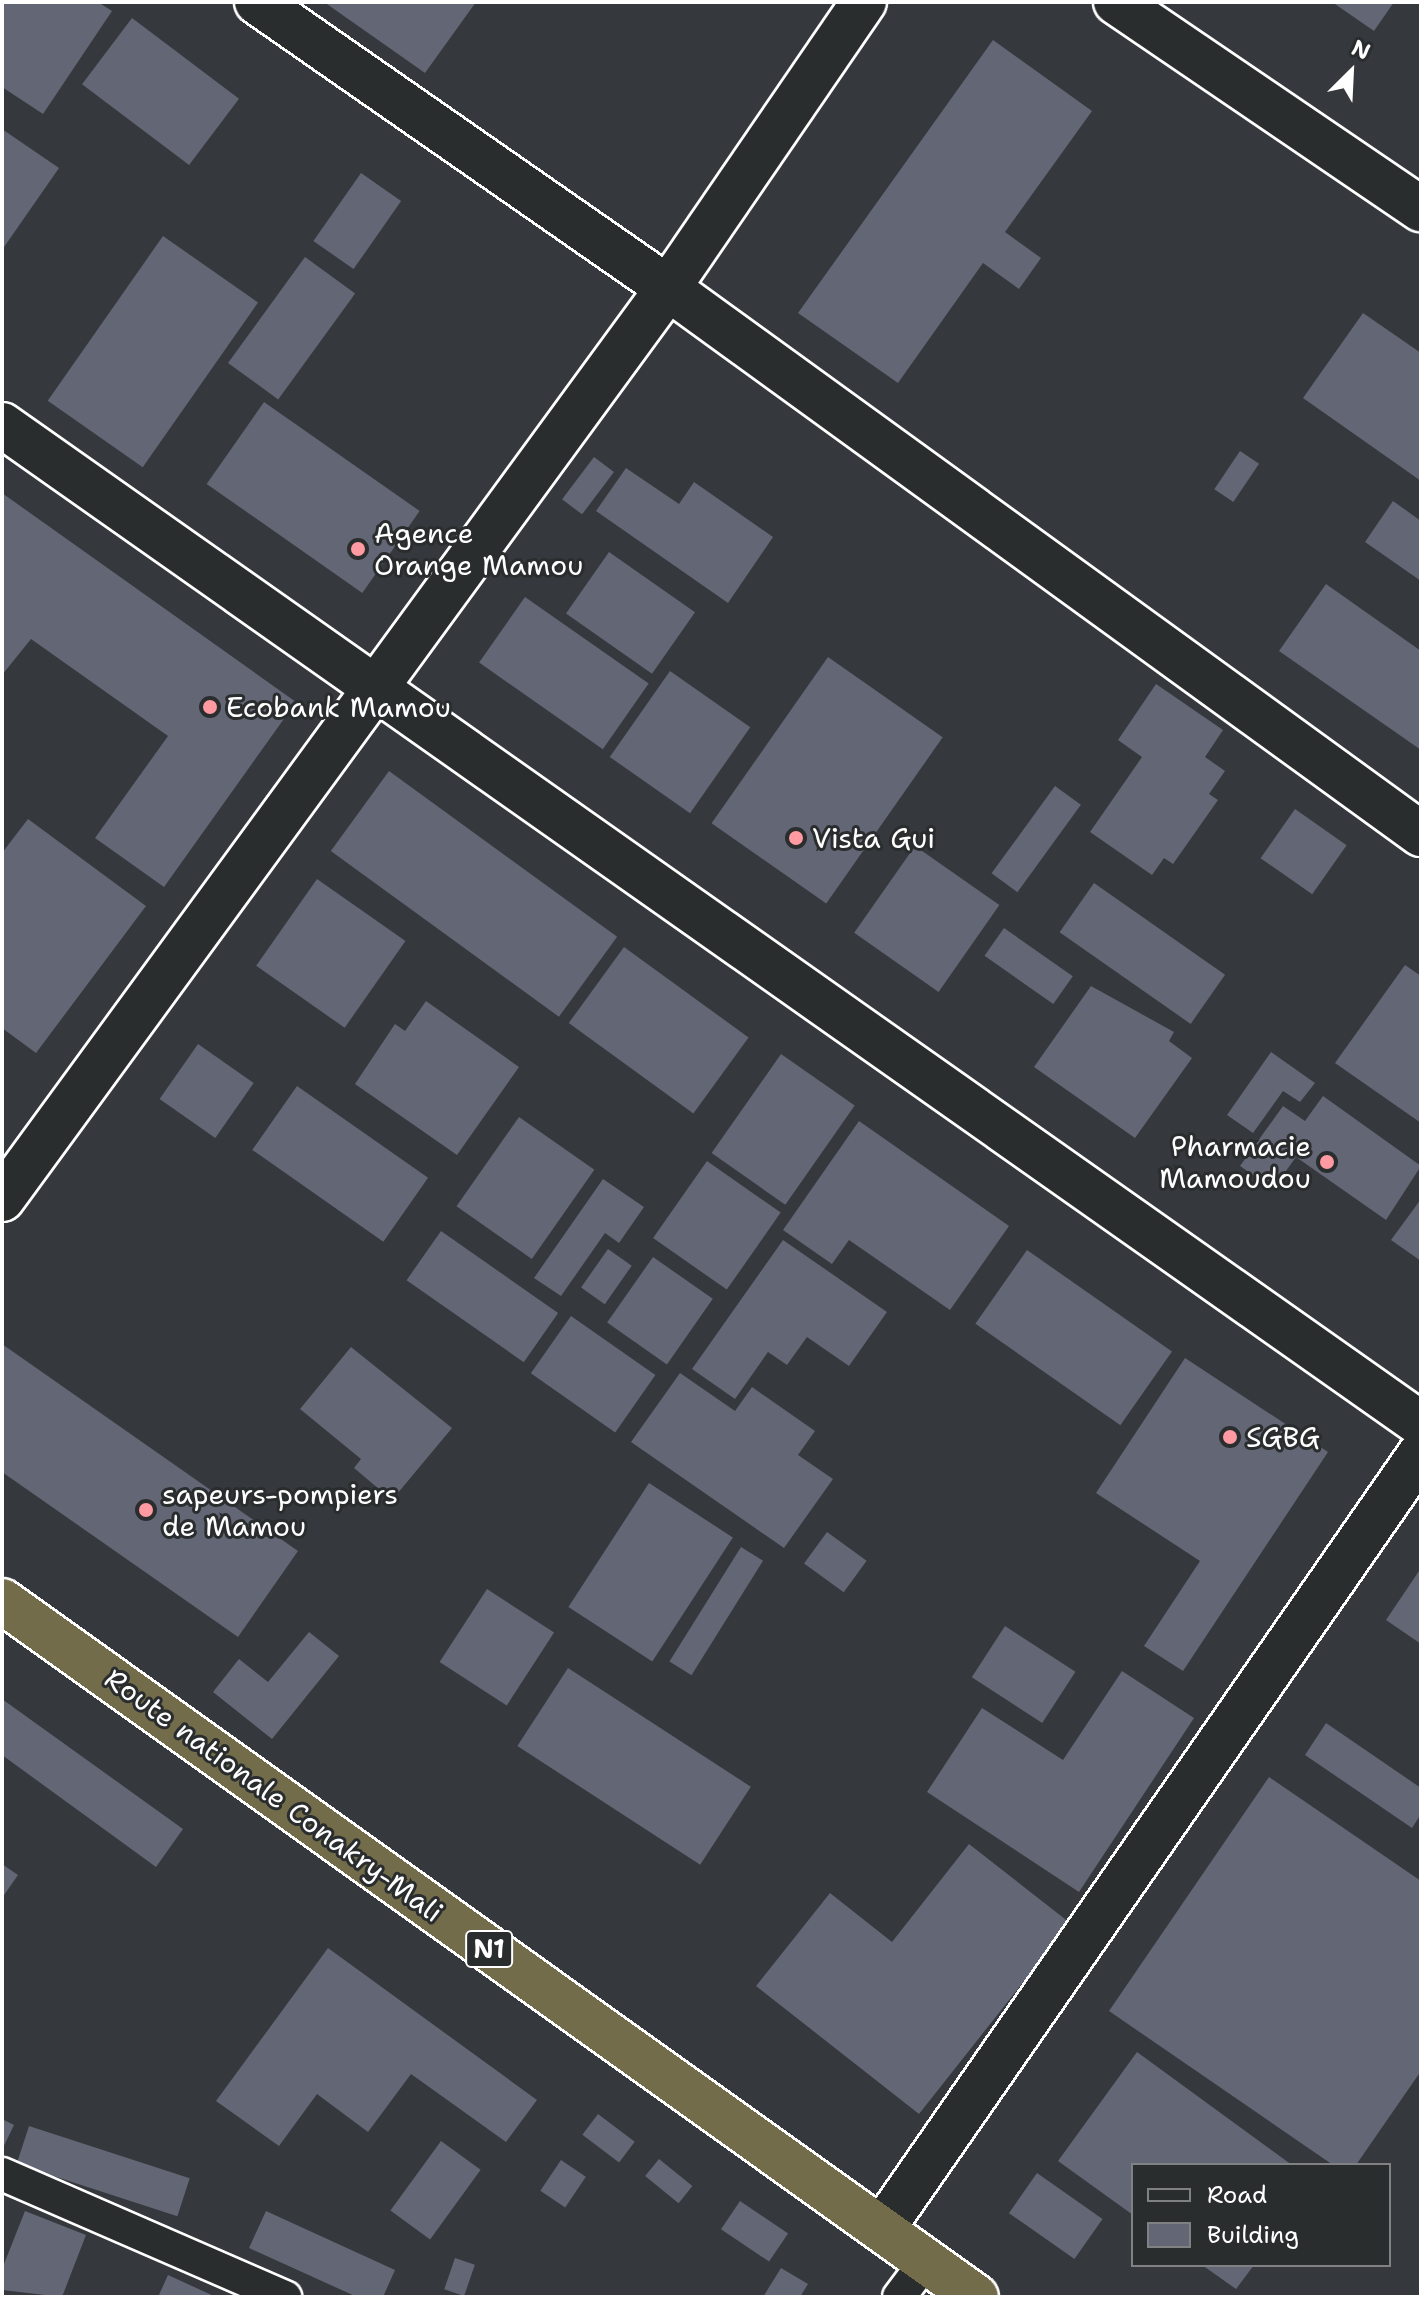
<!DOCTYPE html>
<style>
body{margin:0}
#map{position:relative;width:1423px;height:2299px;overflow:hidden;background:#35383c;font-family:"Shantell Sans",sans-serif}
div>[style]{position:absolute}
.building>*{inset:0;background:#636674;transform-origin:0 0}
.roads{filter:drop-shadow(2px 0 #fff) drop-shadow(-2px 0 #fff) drop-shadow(0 2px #fff) drop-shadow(0 -2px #fff)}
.service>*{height:32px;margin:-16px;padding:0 16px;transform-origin:16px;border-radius:16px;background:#2a2d2e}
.minor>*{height:44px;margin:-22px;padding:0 22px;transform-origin:22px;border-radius:22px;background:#2a2d2e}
.trunk>*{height:44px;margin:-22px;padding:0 22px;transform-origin:22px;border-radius:22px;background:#726c4b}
.dots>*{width:22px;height:22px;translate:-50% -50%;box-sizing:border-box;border:4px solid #2a2d2e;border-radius:50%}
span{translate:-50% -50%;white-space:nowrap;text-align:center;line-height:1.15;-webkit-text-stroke:6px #2a2d2e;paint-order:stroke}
.shield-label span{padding:2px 6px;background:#2a2d2e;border:2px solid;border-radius:6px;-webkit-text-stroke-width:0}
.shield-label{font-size:26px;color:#fff;font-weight:700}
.poi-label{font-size:28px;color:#fff}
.left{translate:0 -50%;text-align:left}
.right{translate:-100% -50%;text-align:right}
.street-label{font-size:28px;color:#fff}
.frame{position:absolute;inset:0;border:4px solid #fff;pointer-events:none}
.legend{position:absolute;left:1131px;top:2163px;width:260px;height:104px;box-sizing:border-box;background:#2a2d2e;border:2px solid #7f8182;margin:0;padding:10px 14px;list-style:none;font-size:24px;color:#fff}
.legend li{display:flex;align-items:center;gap:16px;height:40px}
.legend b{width:40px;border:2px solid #7f8182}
.north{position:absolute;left:1311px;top:32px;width:80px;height:80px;-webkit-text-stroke:6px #2a2d2e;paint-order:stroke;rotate:24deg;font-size:22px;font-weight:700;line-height:32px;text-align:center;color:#fff}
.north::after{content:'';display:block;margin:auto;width:28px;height:36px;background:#fff;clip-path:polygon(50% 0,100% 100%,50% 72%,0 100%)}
</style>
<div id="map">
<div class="building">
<div style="clip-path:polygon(2px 2px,98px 2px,112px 11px,43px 114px,2px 87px)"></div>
<div style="clip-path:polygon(324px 2px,476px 2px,425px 73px)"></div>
<div style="clip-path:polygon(1332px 2px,1394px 2px,1374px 31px)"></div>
<div style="left:132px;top:18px;width:134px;height:83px;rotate:37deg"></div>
<div style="clip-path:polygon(993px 40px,1092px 111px,1005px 232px,1041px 258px,1019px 289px,983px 263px,898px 383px,798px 313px)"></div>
<div style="clip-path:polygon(2px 129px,59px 168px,2px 250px)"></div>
<div style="left:361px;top:173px;width:49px;height:83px;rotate:35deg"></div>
<div style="left:163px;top:236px;width:116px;height:201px;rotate:35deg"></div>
<div style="left:305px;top:257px;width:62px;height:131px;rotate:36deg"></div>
<div style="clip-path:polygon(1363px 313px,1421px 353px,1421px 481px,1303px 398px)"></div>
<div style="left:264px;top:402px;width:190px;height:100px;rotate:35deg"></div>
<div style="left:1240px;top:451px;width:23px;height:46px;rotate:34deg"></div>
<div style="left:594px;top:457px;width:25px;height:53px;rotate:37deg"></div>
<div style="clip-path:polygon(626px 468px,679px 504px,694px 482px,773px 537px,728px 603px,596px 511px)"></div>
<div style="clip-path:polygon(2px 493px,296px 702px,164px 887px,95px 838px,168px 736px,31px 639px,2px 675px)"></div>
<div style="clip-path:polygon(1393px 501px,1421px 521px,1421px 581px,1365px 542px)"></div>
<div style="left:609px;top:552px;width:105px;height:75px;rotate:35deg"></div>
<div style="clip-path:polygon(1326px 584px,1421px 651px,1421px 750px,1279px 651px)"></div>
<div style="left:525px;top:597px;width:151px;height:80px;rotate:35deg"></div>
<div style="left:828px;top:657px;width:140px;height:203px;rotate:35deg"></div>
<div style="left:670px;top:671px;width:98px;height:105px;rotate:35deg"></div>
<div style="clip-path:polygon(1156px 684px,1223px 730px,1205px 757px,1225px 771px,1209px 794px,1218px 800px,1173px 864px,1164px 858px,1152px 875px,1090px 832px,1142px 757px,1118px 740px)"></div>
<div style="left:389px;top:771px;width:282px;height:99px;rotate:36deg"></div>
<div style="left:1055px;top:786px;width:32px;height:108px;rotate:36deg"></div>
<div style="left:1295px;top:809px;width:63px;height:60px;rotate:35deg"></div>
<div style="clip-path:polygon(28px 819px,146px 906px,36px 1053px,2px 1028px,2px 853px)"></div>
<div style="left:915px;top:846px;width:103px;height:106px;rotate:35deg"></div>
<div style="left:317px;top:879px;width:108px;height:106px;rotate:35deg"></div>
<div style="left:1094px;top:883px;width:160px;height:60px;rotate:35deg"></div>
<div style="left:1004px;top:928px;width:84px;height:34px;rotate:35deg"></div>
<div style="left:624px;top:947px;width:154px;height:94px;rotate:36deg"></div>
<div style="clip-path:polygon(1405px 965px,1421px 976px,1421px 1123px,1335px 1063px)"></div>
<div style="clip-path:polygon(1091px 986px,1174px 1032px,1169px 1041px,1192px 1058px,1135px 1138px,1034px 1067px)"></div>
<div style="clip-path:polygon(426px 1001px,519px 1067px,457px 1155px,355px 1084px,395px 1024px,405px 1031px)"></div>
<div style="left:198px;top:1044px;width:68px;height:67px;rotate:35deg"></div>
<div style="clip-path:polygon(1271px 1052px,1315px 1083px,1300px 1102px,1283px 1091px,1253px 1133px,1227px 1115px)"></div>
<div style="left:781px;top:1054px;width:90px;height:121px;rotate:35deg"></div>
<div style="left:297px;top:1086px;width:160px;height:78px;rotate:35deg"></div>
<div style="clip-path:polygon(1323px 1096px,1421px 1166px,1386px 1220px,1296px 1157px,1273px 1189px,1240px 1166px,1283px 1106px,1305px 1121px)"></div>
<div style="left:519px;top:1117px;width:92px;height:109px;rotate:35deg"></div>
<div style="clip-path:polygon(859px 1121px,1009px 1226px,950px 1310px,849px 1240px,832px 1264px,783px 1230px)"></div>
<div style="left:707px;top:1161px;width:90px;height:94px;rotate:35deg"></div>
<div style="clip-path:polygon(603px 1179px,644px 1207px,619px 1243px,605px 1233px,561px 1296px,534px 1278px)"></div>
<div style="clip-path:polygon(1421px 1199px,1421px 1261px,1391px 1240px)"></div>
<div style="left:441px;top:1231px;width:143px;height:60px;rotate:35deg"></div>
<div style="clip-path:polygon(783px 1240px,887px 1312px,849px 1366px,807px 1337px,787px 1365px,768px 1352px,735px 1399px,692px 1369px)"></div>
<div style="left:608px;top:1249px;width:29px;height:47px;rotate:35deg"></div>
<div style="left:1027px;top:1250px;width:177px;height:90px;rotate:35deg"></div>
<div style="left:653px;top:1257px;width:73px;height:80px;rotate:35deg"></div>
<div style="left:571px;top:1316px;width:103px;height:70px;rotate:35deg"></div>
<div style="clip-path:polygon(2px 1344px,298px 1551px,238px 1637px,2px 1472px)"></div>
<div style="clip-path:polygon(351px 1347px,452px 1428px,392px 1500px,354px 1468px,361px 1459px,300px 1409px)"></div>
<div style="clip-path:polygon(1185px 1358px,1328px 1452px,1183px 1671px,1144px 1646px,1200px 1561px,1096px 1493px)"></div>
<div style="clip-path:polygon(680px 1373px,735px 1411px,752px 1387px,815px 1431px,798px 1455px,833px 1479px,784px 1548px,631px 1442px)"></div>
<div style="left:649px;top:1483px;width:100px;height:148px;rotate:33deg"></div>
<div style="left:827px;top:1532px;width:49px;height:39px;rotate:36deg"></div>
<div style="left:741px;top:1547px;width:26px;height:135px;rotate:32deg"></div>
<div style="clip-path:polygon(1421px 1568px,1421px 1644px,1386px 1620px)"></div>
<div style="left:487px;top:1589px;width:80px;height:87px;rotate:33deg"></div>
<div style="left:1005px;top:1626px;width:84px;height:61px;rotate:33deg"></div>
<div style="clip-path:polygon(309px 1632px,339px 1656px,272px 1739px,213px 1692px,239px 1659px,268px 1682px)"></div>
<div style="left:568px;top:1668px;width:218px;height:93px;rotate:33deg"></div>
<div style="clip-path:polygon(1122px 1671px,1194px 1718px,1079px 1892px,927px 1792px,982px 1708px,1063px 1760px)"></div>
<div style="clip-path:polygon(2px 1699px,183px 1829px,156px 1867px,2px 1755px)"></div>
<div style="clip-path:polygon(1326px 1723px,1421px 1788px,1421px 1814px,1412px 1828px,1305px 1755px)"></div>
<div style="clip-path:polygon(1269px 1777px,1421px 1881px,1421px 2071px,1356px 2165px,1333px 2165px,1109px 2011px)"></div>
<div style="clip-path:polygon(969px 1844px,1070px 1923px,919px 2114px,756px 1986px,830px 1893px,892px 1942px)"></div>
<div style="clip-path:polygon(2px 1864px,18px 1875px,2px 1898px)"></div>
<div style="clip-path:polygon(328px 1948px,537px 2100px,506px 2142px,411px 2074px,368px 2132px,317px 2094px,279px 2146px,216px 2101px)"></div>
<div style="clip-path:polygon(1137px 2052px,1292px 2165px,1133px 2165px,1133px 2215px,1058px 2161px)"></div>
<div style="left:598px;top:2114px;width:46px;height:26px;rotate:37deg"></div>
<div style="clip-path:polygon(2px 2119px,14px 2125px,2px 2150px)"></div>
<div style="left:29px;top:2126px;width:169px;height:40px;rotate:18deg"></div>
<div style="left:441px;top:2141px;width:49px;height:86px;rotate:36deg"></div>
<div style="left:659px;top:2159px;width:43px;height:22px;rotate:39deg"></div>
<div style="left:561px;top:2160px;width:30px;height:37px;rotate:34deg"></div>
<div style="left:1037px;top:2173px;width:80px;height:49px;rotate:35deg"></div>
<div style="left:740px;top:2201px;width:58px;height:34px;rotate:34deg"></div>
<div style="clip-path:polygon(25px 2211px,86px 2235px,62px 2297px,2px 2290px,2px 2269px)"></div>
<div style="clip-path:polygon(266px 2211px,395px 2270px,383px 2297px,357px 2297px,249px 2248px)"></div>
<div style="left:455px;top:2258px;width:21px;height:33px;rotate:19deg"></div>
<div style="clip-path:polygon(1202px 2265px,1254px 2265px,1236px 2289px)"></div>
<div style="clip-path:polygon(781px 2268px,808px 2284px,800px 2297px,763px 2297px)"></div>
<div style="clip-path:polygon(168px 2275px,216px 2297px,158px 2297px)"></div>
</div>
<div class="roads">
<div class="service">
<div style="left:2px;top:2174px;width:309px;rotate:23.5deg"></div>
<div style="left:899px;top:2297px;width:45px;rotate:-53.1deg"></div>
</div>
<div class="minor">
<div style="left:257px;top:2px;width:501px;rotate:34.83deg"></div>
<div style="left:668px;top:288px;width:930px;rotate:35.95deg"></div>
<div style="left:1116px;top:2px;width:369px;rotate:34.2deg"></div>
<div style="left:2px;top:425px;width:1735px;rotate:35.15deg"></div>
<div style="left:2px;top:1199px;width:1128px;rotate:-53.83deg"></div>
<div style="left:668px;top:288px;width:347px;rotate:-55.6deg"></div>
<div style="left:882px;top:2229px;width:945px;rotate:-55.22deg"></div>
</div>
<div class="trunk">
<div style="left:2px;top:1601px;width:1197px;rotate:35.55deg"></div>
</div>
</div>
<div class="dots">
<div style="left:358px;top:549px;background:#ff9aa2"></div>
<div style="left:210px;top:707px;background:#ff9aa2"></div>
<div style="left:796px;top:838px;background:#ff9aa2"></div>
<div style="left:1327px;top:1162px;background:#ff9aa2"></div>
<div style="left:1230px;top:1437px;background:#ff9aa2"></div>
<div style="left:146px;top:1510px;background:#ff9aa2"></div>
</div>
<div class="shield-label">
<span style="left:489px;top:1949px">N1</span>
</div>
<div class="poi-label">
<span class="left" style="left:374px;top:549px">Agence<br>Orange Mamou</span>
<span class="left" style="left:226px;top:707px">Ecobank Mamou</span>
<span class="left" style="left:812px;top:838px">Vista Gui</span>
<span class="right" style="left:1311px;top:1162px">Pharmacie<br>Mamoudou</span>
<span class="left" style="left:1246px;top:1437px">SGBG</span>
<span class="left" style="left:162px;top:1510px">sapeurs-pompiers<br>de Mamou</span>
</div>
<div class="street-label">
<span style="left:274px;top:1795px;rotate:36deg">Route nationale Conakry-Mali</span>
</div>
<div class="frame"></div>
<ul class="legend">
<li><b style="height:10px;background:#2a2d2e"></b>Road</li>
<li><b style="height:22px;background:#636674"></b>Building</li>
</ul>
<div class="north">N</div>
</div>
